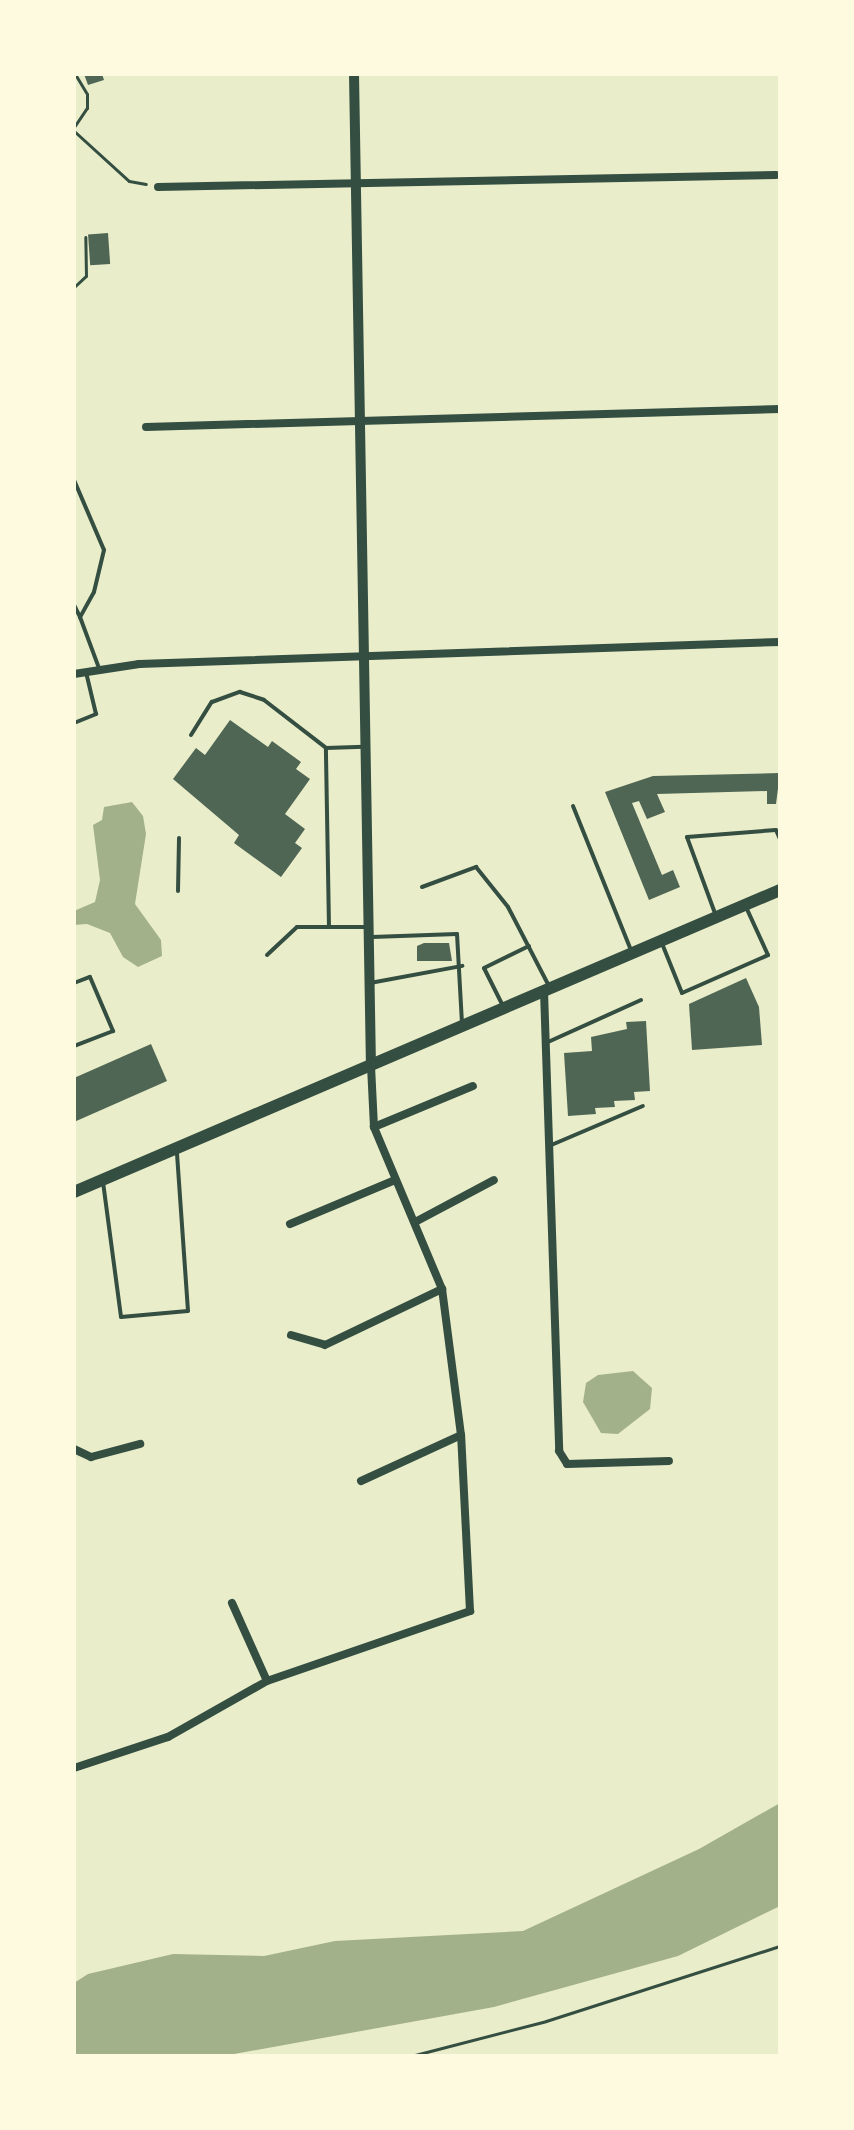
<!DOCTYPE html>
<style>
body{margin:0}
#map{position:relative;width:854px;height:2130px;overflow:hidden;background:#e9edc9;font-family:"Archivo Narrow",sans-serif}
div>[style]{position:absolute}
.water>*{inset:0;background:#a3b18a}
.building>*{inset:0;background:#4f6655;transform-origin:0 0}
.path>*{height:3px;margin:-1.5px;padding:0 1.5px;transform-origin:1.5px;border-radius:1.5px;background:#344e41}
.service>*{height:4px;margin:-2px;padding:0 2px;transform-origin:2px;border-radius:2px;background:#344e41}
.minor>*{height:8px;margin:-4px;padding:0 4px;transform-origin:4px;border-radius:4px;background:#344e41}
.tertiary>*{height:10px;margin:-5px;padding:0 5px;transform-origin:5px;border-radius:5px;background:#344e41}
.primary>*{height:12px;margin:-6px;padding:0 6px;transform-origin:6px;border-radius:6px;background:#344e41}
span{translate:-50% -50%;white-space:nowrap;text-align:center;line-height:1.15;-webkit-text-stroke:6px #fefae0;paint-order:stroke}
.frame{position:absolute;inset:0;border:76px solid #fefae0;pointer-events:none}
</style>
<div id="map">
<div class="water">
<div style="clip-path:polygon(132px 802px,143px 816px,146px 834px,135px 904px,161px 940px,162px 956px,138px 967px,123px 957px,110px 933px,87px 924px,74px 925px,74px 911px,95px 902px,100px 880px,93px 825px,102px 820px,104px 807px)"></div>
<div style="clip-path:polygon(633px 1371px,652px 1388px,650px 1409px,618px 1434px,601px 1433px,583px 1402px,586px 1383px,598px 1375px)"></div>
<div style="clip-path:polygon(780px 1803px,780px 1906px,678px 1956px,494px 2007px,223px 2056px,74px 2056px,74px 1983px,88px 1974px,173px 1954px,264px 1956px,335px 1941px,523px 1931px,699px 1849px)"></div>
</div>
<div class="building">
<div style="clip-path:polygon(84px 74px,102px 74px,104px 80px,88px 85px)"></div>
<div style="left:108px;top:233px;width:31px;height:20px;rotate:86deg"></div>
<div style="clip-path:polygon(230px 720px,268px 747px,272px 741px,301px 762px,296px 769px,310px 779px,285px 814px,305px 829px,295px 843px,302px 848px,281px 877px,234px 843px,239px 835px,173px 779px,196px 748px,205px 755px)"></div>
<div style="clip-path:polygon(780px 773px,776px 804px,767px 804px,767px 791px,657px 794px,665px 812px,647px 819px,639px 801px,632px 803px,662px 875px,673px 870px,680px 887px,649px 900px,605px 792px,653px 776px)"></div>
<div style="clip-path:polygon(424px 943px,449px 943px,452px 961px,417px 961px,417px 946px)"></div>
<div style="clip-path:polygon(746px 978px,759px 1007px,762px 1045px,692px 1050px,689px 1004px)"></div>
<div style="clip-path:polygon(646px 1021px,650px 1091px,634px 1092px,635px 1100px,614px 1101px,615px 1107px,595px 1108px,596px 1114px,568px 1116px,564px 1053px,592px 1051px,591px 1037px,627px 1029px,626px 1022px)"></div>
<div style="clip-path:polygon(151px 1044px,167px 1081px,74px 1122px,74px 1078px)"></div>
</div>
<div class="path">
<div style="left:74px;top:127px;width:23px;rotate:-56deg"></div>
<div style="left:87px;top:108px;width:14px;rotate:-90deg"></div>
<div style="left:87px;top:94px;width:23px;rotate:-121deg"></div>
<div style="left:74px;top:131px;width:74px;rotate:42.3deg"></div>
<div style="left:129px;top:181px;width:17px;rotate:10deg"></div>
<div style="left:74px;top:287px;width:16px;rotate:-43deg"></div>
<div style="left:86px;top:276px;width:39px;rotate:-91deg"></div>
<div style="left:411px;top:2056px;width:139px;rotate:-14.5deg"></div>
<div style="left:546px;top:2021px;width:246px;rotate:-17.8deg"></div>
</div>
<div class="service">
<div style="left:74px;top:480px;width:76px;rotate:66.8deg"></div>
<div style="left:104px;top:550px;width:43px;rotate:103.4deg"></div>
<div style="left:94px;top:592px;width:29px;rotate:119deg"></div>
<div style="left:80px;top:617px;width:54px;rotate:69.6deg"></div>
<div style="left:74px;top:605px;width:13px;rotate:63deg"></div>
<div style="left:74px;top:723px;width:24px;rotate:-22deg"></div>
<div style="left:96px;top:714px;width:43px;rotate:-103.4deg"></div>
<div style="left:191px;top:735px;width:39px;rotate:-58deg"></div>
<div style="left:212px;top:702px;width:30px;rotate:-20deg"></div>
<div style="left:240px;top:692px;width:25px;rotate:18deg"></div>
<div style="left:264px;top:700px;width:78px;rotate:37.7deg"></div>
<div style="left:573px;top:806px;width:155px;rotate:68.1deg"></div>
<div style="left:422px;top:887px;width:58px;rotate:-20.3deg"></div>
<div style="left:476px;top:867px;width:51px;rotate:51.3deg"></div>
<div style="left:508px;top:907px;width:89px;rotate:62.6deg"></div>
<div style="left:178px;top:891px;width:53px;rotate:-88.9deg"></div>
<div style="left:716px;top:916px;width:84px;rotate:-110.2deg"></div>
<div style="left:687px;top:837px;width:89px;rotate:-4.5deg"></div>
<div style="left:776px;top:830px;width:10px;rotate:66deg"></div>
<div style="left:329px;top:927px;width:179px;rotate:-91deg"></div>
<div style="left:326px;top:748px;width:38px;rotate:-2deg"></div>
<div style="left:372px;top:937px;width:85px;rotate:-2deg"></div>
<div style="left:457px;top:934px;width:89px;rotate:86.8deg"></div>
<div style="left:661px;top:941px;width:56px;rotate:68deg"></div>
<div style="left:682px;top:993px;width:94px;rotate:-23.8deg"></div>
<div style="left:768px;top:955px;width:53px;rotate:-114.6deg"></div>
<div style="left:267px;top:955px;width:41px;rotate:-43deg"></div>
<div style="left:297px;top:927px;width:68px"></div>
<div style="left:74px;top:983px;width:17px;rotate:-21deg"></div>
<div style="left:90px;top:977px;width:59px;rotate:66.9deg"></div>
<div style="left:113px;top:1031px;width:42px;rotate:159deg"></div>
<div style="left:370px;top:983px;width:94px;rotate:-10.5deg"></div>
<div style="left:502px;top:1004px;width:40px;rotate:-116.6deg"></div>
<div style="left:484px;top:968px;width:50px;rotate:-26.1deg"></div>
<div style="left:548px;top:1042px;width:102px;rotate:-24.3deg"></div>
<div style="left:549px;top:1146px;width:102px;rotate:-23.1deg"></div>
<div style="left:103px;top:1182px;width:136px;rotate:82.4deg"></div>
<div style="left:121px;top:1317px;width:67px;rotate:-5.1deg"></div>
<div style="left:188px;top:1311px;width:159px;rotate:-94deg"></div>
</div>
<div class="minor">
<div style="left:158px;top:187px;width:618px;rotate:-1.11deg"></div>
<div style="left:146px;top:427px;width:634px;rotate:-1.63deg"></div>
<div style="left:74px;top:674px;width:66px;rotate:-8.7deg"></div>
<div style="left:139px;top:664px;width:641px;rotate:-1.97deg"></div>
<div style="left:544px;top:991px;width:460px;rotate:88.1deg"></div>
<div style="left:559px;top:1451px;width:15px;rotate:58deg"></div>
<div style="left:567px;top:1464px;width:102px;rotate:-1.7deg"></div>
<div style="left:374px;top:1127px;width:107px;rotate:-22.5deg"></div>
<div style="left:417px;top:1221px;width:87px;rotate:-28deg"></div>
<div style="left:290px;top:1224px;width:112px;rotate:-22.7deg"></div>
<div style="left:291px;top:1335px;width:35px;rotate:16deg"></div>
<div style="left:325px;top:1345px;width:130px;rotate:-25.6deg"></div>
<div style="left:74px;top:1449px;width:19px;rotate:25deg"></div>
<div style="left:91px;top:1457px;width:51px;rotate:-14.9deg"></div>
<div style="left:361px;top:1481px;width:110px;rotate:-24.7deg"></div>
<div style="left:232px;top:1603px;width:85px;rotate:65.8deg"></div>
<div style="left:74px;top:1768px;width:99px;rotate:-18.3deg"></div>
<div style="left:168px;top:1737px;width:114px;rotate:-29.5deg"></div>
<div style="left:267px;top:1681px;width:215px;rotate:-19deg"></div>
<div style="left:470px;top:1611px;width:176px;rotate:-92.9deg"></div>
<div style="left:461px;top:1435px;width:147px;rotate:-97.4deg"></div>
<div style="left:442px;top:1289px;width:176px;rotate:-112.8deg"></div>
<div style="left:374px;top:1127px;width:61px;rotate:-92.8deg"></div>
</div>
<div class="tertiary">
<div style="left:354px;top:74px;width:992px;rotate:89.02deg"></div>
</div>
<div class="primary">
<div style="left:74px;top:1192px;width:768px;rotate:-23.16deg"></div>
</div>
<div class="frame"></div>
</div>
